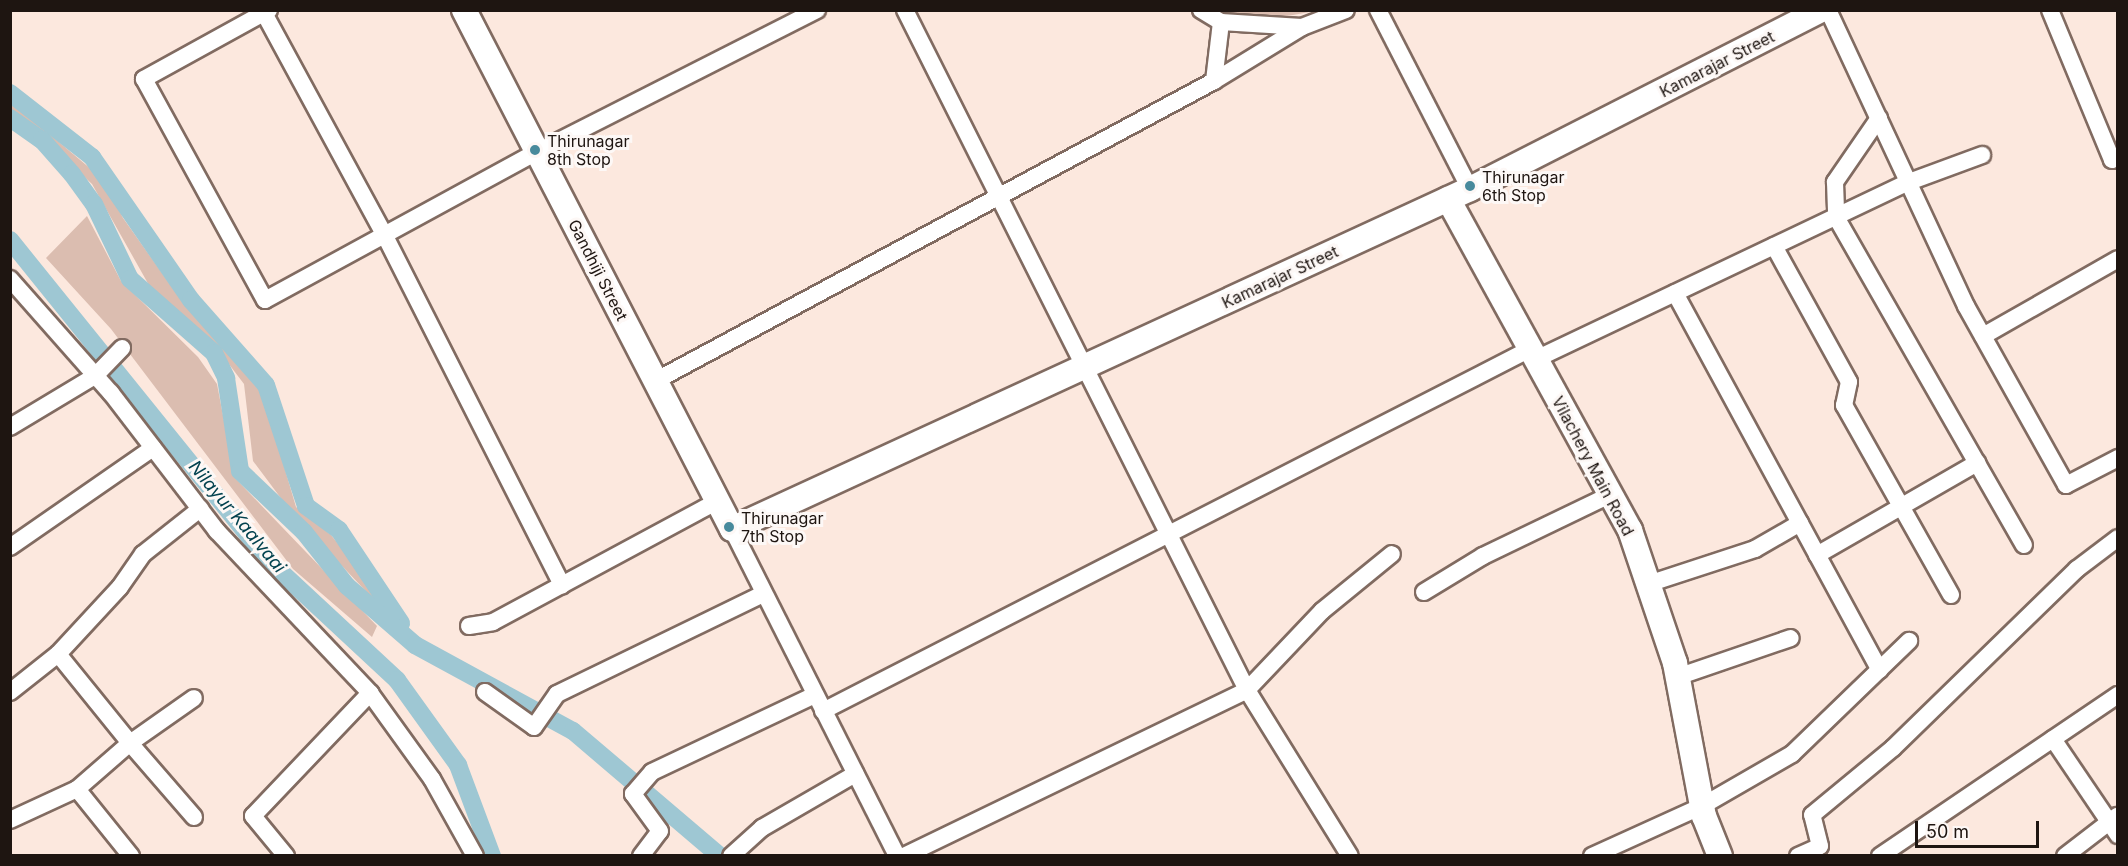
<!DOCTYPE html>
<style>
body{margin:0}
#map{position:relative;width:2128px;height:866px;overflow:hidden;background:#fce8de;font-family:Inter,sans-serif}
div>[style]{position:absolute}
.green>*{inset:0;background:#dbbdb0}
.canal>*{height:18px;margin:-9px;padding:0 9px;transform-origin:9px;border-radius:9px;background:#9ec7d3}
.roads{filter:drop-shadow(2px 0 #816b61) drop-shadow(-2px 0 #816b61) drop-shadow(0 2px #816b61) drop-shadow(0 -2px #816b61)}
.street>*{height:16px;margin:-8px;padding:0 8px;transform-origin:8px;border-radius:8px;background:#fff}
.secondary>*{height:24px;margin:-12px;padding:0 12px;transform-origin:12px;border-radius:12px;background:#fff}
.dots>*{width:16px;height:16px;translate:-50% -50%;box-sizing:border-box;border:3px solid #fdf8f6;border-radius:50%}
span{translate:-50% -50%;white-space:nowrap;text-align:center;line-height:1.15;-webkit-text-stroke:6px #fdf8f6;paint-order:stroke}
.street-label{font-size:16px;color:#1e1511}
.poi-label{font-size:16px;color:#1e1511}
.left{translate:0 -50%;text-align:left}
.water-label{font-size:18px;color:#03424f;font-style:italic}
.frame{position:absolute;inset:0;border:12px solid #1e1511;pointer-events:none}
.scale{position:absolute;left:1915px;top:821px;width:124px;height:27px;box-sizing:border-box;border:3px solid #1e1511;border-top:0;padding-left:8px;font-size:18px;line-height:21px;white-space:nowrap;color:#1e1511;-webkit-text-stroke:4px #fdf8f6;paint-order:stroke}
</style>
<div id="map">
<div class="green">
<div style="clip-path:polygon(1217px 11px,1315px 11px,1271px 19px)"></div>
<div style="clip-path:polygon(10px 101px,104px 180px,123px 218px,179px 297px,261px 388px,296px 507px,331px 535px,378px 594px,378px 604px,292px 513px,253px 461px,244px 384px,225px 359px,150px 287px,92px 184px,11px 109px)"></div>
<div style="clip-path:polygon(87px 216px,121px 281px,198px 357px,217px 384px,235px 478px,377px 626px,372px 637px,293px 569px,111px 329px,46px 258px)"></div>
</div>
<div class="canal">
<div style="left:10px;top:93px;width:104px;rotate:38deg"></div>
<div style="left:92px;top:157px;width:174px;rotate:55.3deg"></div>
<div style="left:191px;top:300px;width:113px;rotate:48.6deg"></div>
<div style="left:266px;top:385px;width:127px;rotate:71.7deg"></div>
<div style="left:306px;top:506px;width:41px;rotate:36deg"></div>
<div style="left:339px;top:530px;width:112px;rotate:56.3deg"></div>
<div style="left:10px;top:118px;width:39px;rotate:35deg"></div>
<div style="left:42px;top:140px;width:45px;rotate:48.6deg"></div>
<div style="left:72px;top:174px;width:37px;rotate:54deg"></div>
<div style="left:94px;top:204px;width:83px;rotate:64.4deg"></div>
<div style="left:130px;top:279px;width:112px;rotate:41.4deg"></div>
<div style="left:214px;top:353px;width:28px;rotate:64deg"></div>
<div style="left:226px;top:378px;width:94px;rotate:81.4deg"></div>
<div style="left:240px;top:471px;width:88px;rotate:43.6deg"></div>
<div style="left:304px;top:532px;width:69px;rotate:51.5deg"></div>
<div style="left:347px;top:586px;width:90px;rotate:40.9deg"></div>
<div style="left:415px;top:645px;width:180px;rotate:28.6deg"></div>
<div style="left:573px;top:731px;width:193px;rotate:40.4deg"></div>
<div style="left:10px;top:240px;width:412px;rotate:51.1deg"></div>
<div style="left:269px;top:561px;width:175px;rotate:42.9deg"></div>
<div style="left:397px;top:680px;width:105px;rotate:54.3deg"></div>
<div style="left:458px;top:765px;width:97px;rotate:69.5deg"></div>
</div>
<div class="roads">
<div class="street">
<div style="left:269px;top:10px;width:143px;rotate:151.1deg"></div>
<div style="left:144px;top:79px;width:252px;rotate:61.3deg"></div>
<div style="left:265px;top:300px;width:310px;rotate:-28.6deg"></div>
<div style="left:537px;top:152px;width:314px;rotate:-26.9deg"></div>
<div style="left:905px;top:10px;width:761px;rotate:63.3deg"></div>
<div style="left:1247px;top:690px;width:109px;rotate:-46.5deg"></div>
<div style="left:1322px;top:611px;width:90px;rotate:-39.2deg"></div>
<div style="left:1201px;top:10px;width:23px;rotate:31deg"></div>
<div style="left:1221px;top:22px;width:81px;rotate:3.5deg"></div>
<div style="left:1302px;top:27px;width:47px;rotate:-21.1deg"></div>
<div style="left:1378px;top:10px;width:201px;rotate:62.8deg"></div>
<div style="left:1828px;top:10px;width:327px;rotate:65deg"></div>
<div style="left:1966px;top:306px;width:205px;rotate:60.8deg"></div>
<div style="left:2066px;top:485px;width:59px;rotate:-27.4deg"></div>
<div style="left:2050px;top:10px;width:162px;rotate:67.5deg"></div>
<div style="left:2112px;top:160px;width:7px;rotate:-27deg"></div>
<div style="left:264px;top:13px;width:251px;rotate:61.5deg"></div>
<div style="left:384px;top:234px;width:394px;rotate:63.1deg"></div>
<div style="left:1214px;top:81px;width:103px;rotate:-31.5deg"></div>
<div style="left:1879px;top:118px;width:78px;rotate:124.5deg"></div>
<div style="left:1835px;top:182px;width:35px;rotate:88deg"></div>
<div style="left:1836px;top:217px;width:378px;rotate:60.2deg"></div>
<div style="left:1774px;top:246px;width:155px;rotate:61.1deg"></div>
<div style="left:1849px;top:382px;width:24px;rotate:102deg"></div>
<div style="left:1844px;top:405px;width:218px;rotate:60.6deg"></div>
<div style="left:10px;top:279px;width:152px;rotate:48.5deg"></div>
<div style="left:111px;top:393px;width:174px;rotate:52.5deg"></div>
<div style="left:217px;top:531px;width:223px;rotate:46.6deg"></div>
<div style="left:370px;top:693px;width:106px;rotate:54.2deg"></div>
<div style="left:432px;top:779px;width:88px;rotate:60.8deg"></div>
<div style="left:1675px;top:293px;width:429px;rotate:61.5deg"></div>
<div style="left:1983px;top:336px;width:155px;rotate:-29.7deg"></div>
<div style="left:1536px;top:359px;width:413px;rotate:-25.4deg"></div>
<div style="left:1909px;top:182px;width:78px;rotate:-20.3deg"></div>
<div style="left:655px;top:381px;width:634px;rotate:-28.22deg"></div>
<div style="left:1214px;top:81px;width:59px;rotate:-83.2deg"></div>
<div style="left:10px;top:427px;width:99px;rotate:-31deg"></div>
<div style="left:95px;top:376px;width:39px;rotate:-46deg"></div>
<div style="left:732px;top:529px;width:366px;rotate:63.2deg"></div>
<div style="left:10px;top:547px;width:174px;rotate:-34.7deg"></div>
<div style="left:1817px;top:555px;width:185px;rotate:-29.9deg"></div>
<div style="left:1648px;top:584px;width:113px;rotate:-18.1deg"></div>
<div style="left:1755px;top:549px;width:52px;rotate:-30deg"></div>
<div style="left:1424px;top:592px;width:69px;rotate:-31.4deg"></div>
<div style="left:1483px;top:556px;width:141px;rotate:-25.7deg"></div>
<div style="left:469px;top:626px;width:24px;rotate:-9deg"></div>
<div style="left:493px;top:622px;width:255px;rotate:-28.3deg"></div>
<div style="left:58px;top:654px;width:114px;rotate:51deg"></div>
<div style="left:130px;top:743px;width:70px;rotate:139deg"></div>
<div style="left:77px;top:789px;width:86px;rotate:51.1deg"></div>
<div style="left:1677px;top:677px;width:120px;rotate:-18.9deg"></div>
<div style="left:10px;top:692px;width:61px;rotate:-38.4deg"></div>
<div style="left:58px;top:654px;width:91px;rotate:-47.2deg"></div>
<div style="left:120px;top:587px;width:40px;rotate:-55.1deg"></div>
<div style="left:143px;top:554px;width:73px;rotate:-38.3deg"></div>
<div style="left:485px;top:692px;width:60px;rotate:35.5deg"></div>
<div style="left:534px;top:727px;width:40px;rotate:-55.1deg"></div>
<div style="left:557px;top:694px;width:229px;rotate:-25.9deg"></div>
<div style="left:823px;top:711px;width:794px;rotate:-27.11deg"></div>
<div style="left:2053px;top:739px;width:116px;rotate:55.9deg"></div>
<div style="left:194px;top:817px;width:98px;rotate:-130.9deg"></div>
<div style="left:130px;top:743px;width:78px;rotate:-35.1deg"></div>
<div style="left:10px;top:820px;width:74px;rotate:-24.8deg"></div>
<div style="left:286px;top:856px;width:52px;rotate:-129.5deg"></div>
<div style="left:253px;top:816px;width:170px;rotate:-46.4deg"></div>
<div style="left:641px;top:856px;width:31px;rotate:-53deg"></div>
<div style="left:660px;top:831px;width:46px;rotate:-126.1deg"></div>
<div style="left:633px;top:794px;width:29px;rotate:-49deg"></div>
<div style="left:652px;top:772px;width:180px;rotate:-25.3deg"></div>
<div style="left:731px;top:856px;width:42px;rotate:-42.1deg"></div>
<div style="left:762px;top:828px;width:108px;rotate:-30.1deg"></div>
<div style="left:904px;top:856px;width:381px;rotate:-25.8deg"></div>
<div style="left:1247px;top:690px;width:195px;rotate:58.2deg"></div>
<div style="left:1592px;top:856px;width:121px;rotate:-24.4deg"></div>
<div style="left:1702px;top:806px;width:104px;rotate:-30deg"></div>
<div style="left:1792px;top:754px;width:163px;rotate:-44deg"></div>
<div style="left:1798px;top:856px;width:24px;rotate:-24deg"></div>
<div style="left:1820px;top:846px;width:32px;rotate:-104deg"></div>
<div style="left:1812px;top:815px;width:105px;rotate:-39.6deg"></div>
<div style="left:1893px;top:748px;width:257px;rotate:-44.2deg"></div>
<div style="left:2077px;top:569px;width:51px;rotate:-37.1deg"></div>
<div style="left:1880px;top:856px;width:287px;rotate:-34.1deg"></div>
<div style="left:2065px;top:856px;width:66px;rotate:-37.6deg"></div>
</div>
<div class="secondary">
<div style="left:464px;top:10px;width:584px;rotate:62.69deg"></div>
<div style="left:732px;top:529px;width:813px;rotate:-24.74deg"></div>
<div style="left:1470px;top:189px;width:394px;rotate:-27deg"></div>
<div style="left:1448px;top:199px;width:378px;rotate:61.2deg"></div>
<div style="left:1630px;top:530px;width:140px;rotate:71.3deg"></div>
<div style="left:1675px;top:663px;width:156px;rotate:79.3deg"></div>
<div style="left:1704px;top:816px;width:43px;rotate:68.2deg"></div>
</div>
</div>
<div class="dots">
<div style="left:535px;top:150px;background:#488a9c"></div>
<div style="left:1470px;top:186px;background:#488a9c"></div>
<div style="left:729px;top:527px;background:#488a9c"></div>
</div>
<div class="street-label">
<span style="left:1717px;top:64px;rotate:-27deg">Kamarajar Street</span>
<span style="left:598px;top:270px;rotate:63deg">Gandhiji Street</span>
<span style="left:1280px;top:277px;rotate:-25deg">Kamarajar Street</span>
<span style="left:1593px;top:466px;rotate:62deg">Vilachery Main Road</span>
</div>
<div class="poi-label">
<span class="left" style="left:547px;top:150px">Thirunagar<br>8th Stop</span>
<span class="left" style="left:1482px;top:186px">Thirunagar<br>6th Stop</span>
<span class="left" style="left:741px;top:527px">Thirunagar<br>7th Stop</span>
</div>
<div class="water-label">
<span style="left:237px;top:517px;rotate:50deg">Nilayur Kaalvaai</span>
</div>
<div class="frame"></div>
<div class="scale">50 m</div>
</div>
